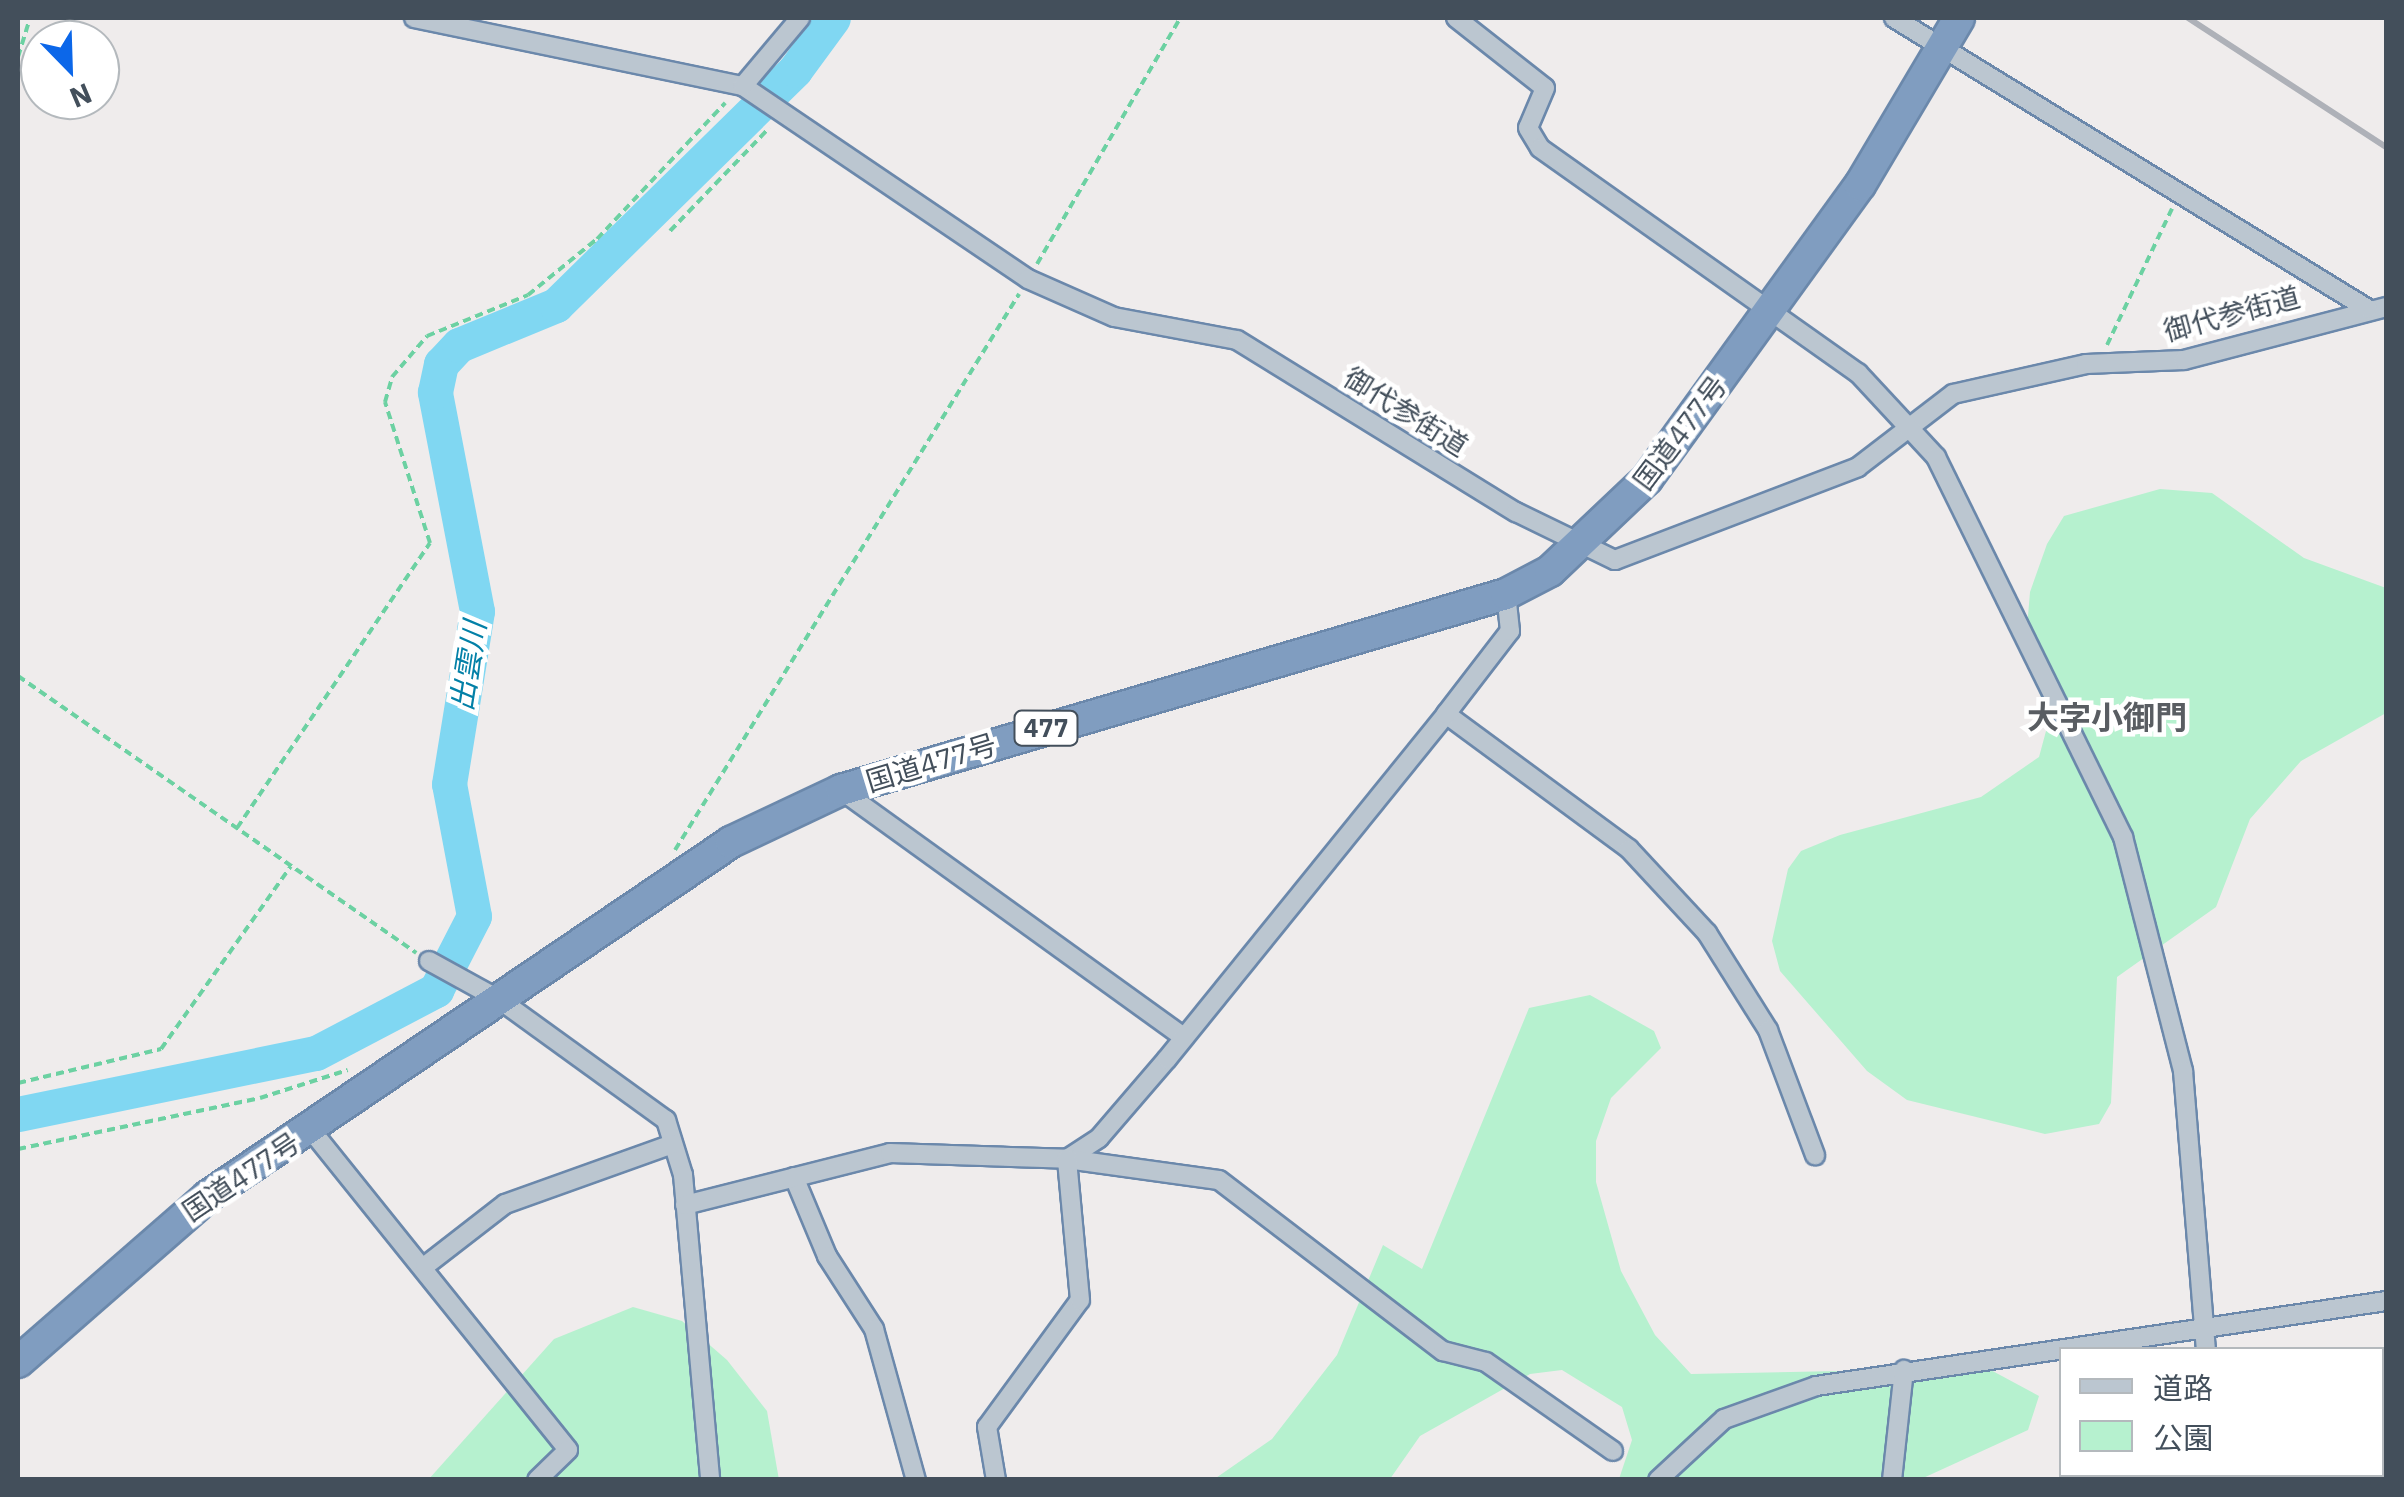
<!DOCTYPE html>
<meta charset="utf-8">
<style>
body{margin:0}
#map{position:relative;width:2404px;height:1497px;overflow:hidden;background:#efecec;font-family:"IBM Plex Sans","Noto Sans JP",sans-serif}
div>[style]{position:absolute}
.green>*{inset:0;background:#b6f1cf}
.river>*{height:35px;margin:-17.5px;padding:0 17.5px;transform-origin:17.5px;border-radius:17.5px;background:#80d7f2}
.path>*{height:4px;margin-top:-2px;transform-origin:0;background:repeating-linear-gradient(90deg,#6cd1a2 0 8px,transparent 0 13px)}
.roads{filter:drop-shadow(2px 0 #6b88ab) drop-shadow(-2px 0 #6b88ab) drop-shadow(0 2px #6b88ab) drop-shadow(0 -2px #6b88ab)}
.street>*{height:18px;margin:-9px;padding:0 9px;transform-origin:9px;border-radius:9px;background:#bbc6d0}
.highway>*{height:30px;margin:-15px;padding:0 15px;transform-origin:15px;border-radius:15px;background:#809dc0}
.rail>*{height:6px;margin:-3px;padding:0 3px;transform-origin:3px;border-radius:3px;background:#aeb1b8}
span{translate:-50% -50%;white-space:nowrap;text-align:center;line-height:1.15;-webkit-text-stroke:9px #fff;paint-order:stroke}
.shield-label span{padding:2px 8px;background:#fff;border:2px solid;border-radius:8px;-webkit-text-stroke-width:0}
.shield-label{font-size:25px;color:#434f5b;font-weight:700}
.street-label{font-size:28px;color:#434f5b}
.water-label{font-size:30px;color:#0380a7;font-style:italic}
.quarter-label{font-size:32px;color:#595d62;font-weight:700}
.frame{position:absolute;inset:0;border:20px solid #434f5b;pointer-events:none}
.legend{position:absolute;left:2059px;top:1347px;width:325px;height:130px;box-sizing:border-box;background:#fff;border:2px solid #b4b9bd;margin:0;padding:12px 18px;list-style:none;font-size:30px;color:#434f5b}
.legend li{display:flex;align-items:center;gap:20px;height:50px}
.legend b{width:50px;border:2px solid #b4b9bd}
.north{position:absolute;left:20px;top:20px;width:100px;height:100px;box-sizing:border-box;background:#fff;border:2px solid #b4b9bd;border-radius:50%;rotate:157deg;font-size:28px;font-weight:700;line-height:40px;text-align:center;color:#434f5b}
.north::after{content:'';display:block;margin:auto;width:35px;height:45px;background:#0c67e9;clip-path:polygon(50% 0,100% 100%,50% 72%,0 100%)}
</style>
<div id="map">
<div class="green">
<div style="clip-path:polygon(2160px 489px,2212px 493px,2304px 558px,2386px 588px,2386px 713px,2301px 761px,2250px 819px,2216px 907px,2117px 977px,2111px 1103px,2099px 1124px,2045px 1134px,1907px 1100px,1867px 1071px,1780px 971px,1772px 941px,1788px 869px,1801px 851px,1840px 835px,1981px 797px,2039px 757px,2049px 720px,2025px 652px,2030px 592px,2047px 544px,2064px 516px)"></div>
<div style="clip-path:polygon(1590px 995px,1654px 1031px,1661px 1048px,1611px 1098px,1596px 1141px,1596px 1182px,1621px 1271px,1655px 1335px,1691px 1374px,1987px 1368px,2039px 1396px,2028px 1430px,1921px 1479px,1619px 1479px,1632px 1440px,1622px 1407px,1562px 1370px,1530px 1374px,1420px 1436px,1390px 1479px,1213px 1480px,1272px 1439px,1337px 1355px,1383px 1245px,1422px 1269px,1529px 1008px)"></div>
<div style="clip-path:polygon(633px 1307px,682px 1321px,727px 1360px,767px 1411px,779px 1480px,428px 1480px,554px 1339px)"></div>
</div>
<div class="river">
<div style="left:18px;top:1114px;width:304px;rotate:-11.6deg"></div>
<div style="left:316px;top:1053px;width:136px;rotate:-27.7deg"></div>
<div style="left:436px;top:990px;width:83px;rotate:-62.8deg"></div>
<div style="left:474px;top:916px;width:134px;rotate:-100.7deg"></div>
<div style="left:449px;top:784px;width:175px;rotate:-80.8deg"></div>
<div style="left:477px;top:611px;width:223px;rotate:-100.9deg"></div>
<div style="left:435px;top:392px;width:29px;rotate:-78deg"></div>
<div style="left:441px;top:364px;width:26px;rotate:-47deg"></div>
<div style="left:459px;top:345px;width:105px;rotate:-22.4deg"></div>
<div style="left:556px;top:305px;width:335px;rotate:-44.5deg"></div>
<div style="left:795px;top:70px;width:64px;rotate:-53.8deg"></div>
</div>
<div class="path">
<div style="left:18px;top:57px;width:41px;rotate:-72.9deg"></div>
<div style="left:670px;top:231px;width:143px;rotate:-46.1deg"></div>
<div style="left:1037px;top:264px;width:285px;rotate:-59.8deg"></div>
<div style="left:2107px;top:345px;width:151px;rotate:-64.5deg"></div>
<div style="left:18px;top:676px;width:485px;rotate:34.8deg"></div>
<div style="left:237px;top:828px;width:344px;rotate:-55.9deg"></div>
<div style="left:430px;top:543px;width:148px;rotate:-107.7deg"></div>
<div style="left:385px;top:402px;width:26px;rotate:-74deg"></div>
<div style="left:392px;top:377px;width:54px;rotate:-49.5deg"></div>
<div style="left:427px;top:336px;width:109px;rotate:-22.1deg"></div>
<div style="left:528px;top:295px;width:89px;rotate:-39.1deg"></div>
<div style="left:597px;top:239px;width:187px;rotate:-46.7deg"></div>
<div style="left:675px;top:850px;width:654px;rotate:-58.25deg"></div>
<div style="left:18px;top:1083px;width:147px;rotate:-13.4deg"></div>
<div style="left:161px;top:1049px;width:224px;rotate:-54.6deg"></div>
<div style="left:18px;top:1149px;width:247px;rotate:-11.9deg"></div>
<div style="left:260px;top:1098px;width:92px;rotate:-17.7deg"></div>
</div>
<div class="roads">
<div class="street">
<div style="left:414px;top:18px;width:336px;rotate:11.7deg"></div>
<div style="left:743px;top:86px;width:344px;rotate:34.1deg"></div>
<div style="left:1028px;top:279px;width:94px;rotate:23.8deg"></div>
<div style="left:1114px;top:317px;width:125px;rotate:10.6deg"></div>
<div style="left:1237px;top:340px;width:328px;rotate:31.7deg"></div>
<div style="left:1516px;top:512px;width:110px;rotate:25.9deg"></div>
<div style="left:1615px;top:560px;width:260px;rotate:-20.9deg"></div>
<div style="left:1858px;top:467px;width:120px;rotate:-37.5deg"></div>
<div style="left:1953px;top:394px;width:136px;rotate:-12.7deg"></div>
<div style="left:2086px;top:364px;width:98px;rotate:-2.3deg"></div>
<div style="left:2184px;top:360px;width:209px;rotate:-14.7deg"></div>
<div style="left:1456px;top:18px;width:113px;rotate:38.2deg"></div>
<div style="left:1545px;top:88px;width:43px;rotate:113deg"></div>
<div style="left:1528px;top:128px;width:23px;rotate:59deg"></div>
<div style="left:1540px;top:148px;width:390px;rotate:35.3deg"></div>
<div style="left:1858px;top:373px;width:115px;rotate:47.1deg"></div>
<div style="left:1936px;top:457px;width:424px;rotate:63.8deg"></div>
<div style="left:2123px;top:837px;width:242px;rotate:75.6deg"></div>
<div style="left:2183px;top:1071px;width:280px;rotate:85.3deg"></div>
<div style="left:1894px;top:18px;width:556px;rotate:31.55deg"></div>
<div style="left:743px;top:86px;width:89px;rotate:-50deg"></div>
<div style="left:1446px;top:714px;width:227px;rotate:36.4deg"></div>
<div style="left:1629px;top:849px;width:115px;rotate:47.1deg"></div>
<div style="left:1707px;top:933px;width:115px;rotate:57.8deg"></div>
<div style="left:1768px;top:1030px;width:134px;rotate:69.4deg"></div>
<div style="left:841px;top:790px;width:419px;rotate:35.8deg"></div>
<div style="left:429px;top:961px;width:81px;rotate:28.8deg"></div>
<div style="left:500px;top:1000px;width:205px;rotate:35.9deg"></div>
<div style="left:666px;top:1120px;width:58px;rotate:72.8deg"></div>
<div style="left:683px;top:1175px;width:306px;rotate:84.9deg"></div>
<div style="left:311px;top:1130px;width:410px;rotate:51.2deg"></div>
<div style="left:568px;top:1450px;width:43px;rotate:135.9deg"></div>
<div style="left:1067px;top:1159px;width:38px;rotate:-33deg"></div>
<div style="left:1099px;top:1138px;width:104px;rotate:-49.3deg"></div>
<div style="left:1167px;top:1059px;width:444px;rotate:-51deg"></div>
<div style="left:1446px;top:714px;width:105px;rotate:-52.4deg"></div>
<div style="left:1510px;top:631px;width:37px;rotate:-96deg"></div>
<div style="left:794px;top:1177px;width:86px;rotate:67.3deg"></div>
<div style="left:827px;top:1256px;width:87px;rotate:57.2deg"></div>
<div style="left:874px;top:1329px;width:157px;rotate:74.5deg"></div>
<div style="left:685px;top:1205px;width:211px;rotate:-14.2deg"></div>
<div style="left:890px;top:1153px;width:177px;rotate:1.9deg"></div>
<div style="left:1067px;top:1159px;width:153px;rotate:7.9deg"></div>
<div style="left:1219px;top:1180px;width:282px;rotate:37.4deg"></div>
<div style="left:1443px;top:1351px;width:44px;rotate:14.3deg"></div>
<div style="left:1486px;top:1362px;width:155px;rotate:35deg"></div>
<div style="left:425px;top:1266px;width:101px;rotate:-37.8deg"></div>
<div style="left:505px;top:1204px;width:178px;rotate:-19.7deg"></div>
<div style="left:2254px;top:1474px;width:6px;rotate:72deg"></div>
<div style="left:996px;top:1480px;width:54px;rotate:-99.6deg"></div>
<div style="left:987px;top:1427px;width:157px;rotate:-53.8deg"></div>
<div style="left:1080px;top:1300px;width:142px;rotate:-95.3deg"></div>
<div style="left:1658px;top:1480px;width:90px;rotate:-42.7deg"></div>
<div style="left:1724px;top:1419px;width:98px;rotate:-19.7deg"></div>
<div style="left:1816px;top:1386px;width:576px;rotate:-8.48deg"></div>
<div style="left:1892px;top:1480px;width:111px;rotate:-83.8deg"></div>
</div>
<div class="highway">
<div style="left:18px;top:1362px;width:252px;rotate:-41.1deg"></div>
<div style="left:208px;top:1196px;width:632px;rotate:-34.09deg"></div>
<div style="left:731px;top:842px;width:122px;rotate:-25.3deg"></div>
<div style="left:841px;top:790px;width:693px;rotate:-16.42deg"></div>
<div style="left:1506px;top:594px;width:50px;rotate:-27.6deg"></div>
<div style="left:1550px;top:571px;width:134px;rotate:-43.5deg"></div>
<div style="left:1647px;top:479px;width:363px;rotate:-54.1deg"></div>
<div style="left:1860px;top:185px;width:194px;rotate:-59.3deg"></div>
</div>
</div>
<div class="rail">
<div style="left:2188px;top:18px;width:236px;rotate:33.1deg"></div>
</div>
<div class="shield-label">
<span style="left:1046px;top:728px">477</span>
</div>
<div class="street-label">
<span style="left:2232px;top:314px;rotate:-15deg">御代参街道</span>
<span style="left:1406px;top:412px;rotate:32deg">御代参街道</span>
<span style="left:1680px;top:433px;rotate:-53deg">国道477号</span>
<span style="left:931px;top:763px;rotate:-17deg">国道477号</span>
<span style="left:241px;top:1177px;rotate:-34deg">国道477号</span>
</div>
<div class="water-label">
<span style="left:468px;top:666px;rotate:-81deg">出雲川</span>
</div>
<div class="quarter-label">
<span style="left:2107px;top:717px">大字小御門</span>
</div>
<div class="frame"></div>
<ul class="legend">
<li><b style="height:12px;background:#bbc6d0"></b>道路</li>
<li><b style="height:28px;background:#b6f1cf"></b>公園</li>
</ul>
<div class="north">N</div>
</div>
